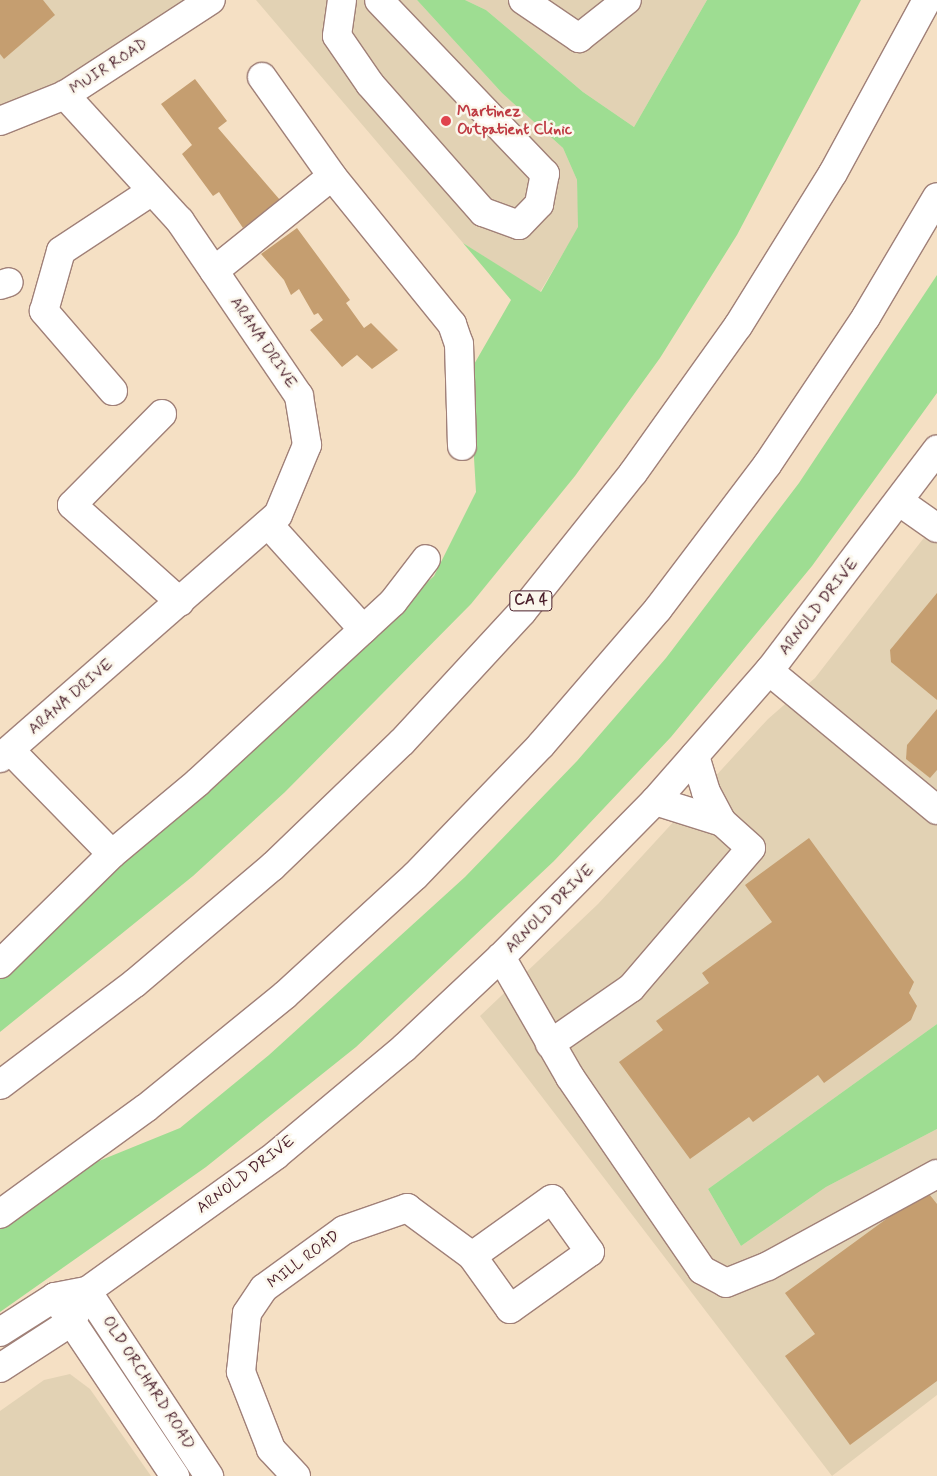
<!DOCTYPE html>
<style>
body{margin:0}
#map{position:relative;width:937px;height:1476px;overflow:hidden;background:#f5e0c4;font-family:Mynerve,sans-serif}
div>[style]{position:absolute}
.built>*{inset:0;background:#e2d2b4}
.green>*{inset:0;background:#9edd92}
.building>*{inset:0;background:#c59e70}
.roads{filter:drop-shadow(1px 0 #a08078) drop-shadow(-1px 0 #a08078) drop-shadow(0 1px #a08078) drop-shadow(0 -1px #a08078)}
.minor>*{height:28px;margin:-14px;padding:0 14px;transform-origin:14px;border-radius:14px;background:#fff}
.highway>*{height:28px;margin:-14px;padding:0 14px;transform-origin:14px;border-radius:14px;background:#fff}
.dots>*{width:14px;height:14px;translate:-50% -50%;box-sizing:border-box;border:2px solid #fbf7ec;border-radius:50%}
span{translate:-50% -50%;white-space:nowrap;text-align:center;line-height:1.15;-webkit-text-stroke:5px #fbf7ec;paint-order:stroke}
.shield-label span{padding:1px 4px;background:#fbf7ec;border:1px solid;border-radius:4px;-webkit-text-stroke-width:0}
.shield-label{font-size:15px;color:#4a1f2b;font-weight:700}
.street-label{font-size:16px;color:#4a1f2b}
.health-label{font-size:16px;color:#be3a42;font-weight:700}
.left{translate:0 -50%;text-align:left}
</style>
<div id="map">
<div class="built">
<div style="clip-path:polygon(0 0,211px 0,0 121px)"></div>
<div style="clip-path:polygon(256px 0,417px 0,502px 93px,563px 148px,577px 180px,579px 227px,540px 292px,463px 243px)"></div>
<div style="clip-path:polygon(465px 0,707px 0,634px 127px,583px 92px,486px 10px)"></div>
<div style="clip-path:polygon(937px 521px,937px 1024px,708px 1189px,741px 1246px,826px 1187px,937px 1129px,937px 1395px,832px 1476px,480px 1016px,598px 904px,768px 719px,815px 678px)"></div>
<div style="clip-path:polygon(70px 1374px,90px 1389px,151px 1476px,0 1476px,0 1411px,44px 1380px)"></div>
</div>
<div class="green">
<div style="clip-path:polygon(417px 0,465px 0,486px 10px,583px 92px,634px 127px,707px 0,861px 0,737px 235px,660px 358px,575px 476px,471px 604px,285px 792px,193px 876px,0 1032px,0 975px,434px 576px,476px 492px,469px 373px,511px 300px,463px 243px,541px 292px,578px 227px,577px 180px,563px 148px,502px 93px)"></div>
<div style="clip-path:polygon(937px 275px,937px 393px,812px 566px,671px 737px,554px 861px,356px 1047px,206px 1167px,0 1312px,0 1214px,47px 1182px,180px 1128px,269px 1055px,465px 877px,577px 761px,666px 658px,799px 483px)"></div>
<div style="clip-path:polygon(937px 1024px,937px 1129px,826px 1187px,741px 1246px,708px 1189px)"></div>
</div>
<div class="building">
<div style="clip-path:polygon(0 0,43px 0,55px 15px,4px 59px,0 54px)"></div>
<div style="clip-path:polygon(195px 79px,227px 121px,218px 128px,280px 200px,243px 228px,219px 192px,213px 196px,182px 154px,192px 145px,161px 104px)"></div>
<div style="clip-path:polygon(297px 228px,350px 300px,346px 303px,364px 328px,371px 323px,398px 350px,372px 369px,357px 355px,342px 367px,310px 330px,323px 320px,318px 313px,314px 315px,299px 289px,291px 295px,284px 280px,261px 254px)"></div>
<div style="clip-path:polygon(937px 593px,937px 700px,891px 662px,890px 650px)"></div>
<div style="clip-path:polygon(937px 709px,937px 770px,930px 778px,906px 759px,907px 745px)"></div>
<div style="clip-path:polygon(809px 838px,914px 982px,909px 993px,917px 1006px,911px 1020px,824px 1083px,818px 1075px,753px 1122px,749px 1117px,690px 1159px,619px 1062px,663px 1030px,656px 1021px,709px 983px,702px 973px,772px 922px,745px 885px)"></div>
<div style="clip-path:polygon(926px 1190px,937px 1204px,937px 1381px,850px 1445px,785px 1356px,815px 1334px,785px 1293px)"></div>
</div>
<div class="roads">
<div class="minor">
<div style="left:342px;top:0;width:36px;rotate:98deg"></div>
<div style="left:337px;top:36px;width:58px;rotate:55.5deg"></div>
<div style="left:370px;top:84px;width:171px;rotate:48.6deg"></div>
<div style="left:483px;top:212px;width:38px;rotate:20deg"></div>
<div style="left:519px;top:225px;width:29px;rotate:-46deg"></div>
<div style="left:539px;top:204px;width:31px;rotate:-79deg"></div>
<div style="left:545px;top:174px;width:240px;rotate:-133.7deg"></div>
<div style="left:523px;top:0;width:68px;rotate:34.2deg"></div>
<div style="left:579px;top:38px;width:61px;rotate:-38.4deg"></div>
<div style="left:262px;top:77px;width:121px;rotate:54.7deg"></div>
<div style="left:332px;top:176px;width:191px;rotate:51deg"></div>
<div style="left:452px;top:324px;width:21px;rotate:71deg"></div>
<div style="left:459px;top:344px;width:102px;rotate:88.3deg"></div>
<div style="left:0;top:121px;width:70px;rotate:-21.8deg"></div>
<div style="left:65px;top:95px;width:174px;rotate:-33.1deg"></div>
<div style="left:214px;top:271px;width:151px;rotate:-38.8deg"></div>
<div style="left:0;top:285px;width:9px;rotate:-18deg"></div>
<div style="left:113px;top:391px;width:106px;rotate:-130.8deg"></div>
<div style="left:44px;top:311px;width:62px;rotate:-74.2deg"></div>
<div style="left:61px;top:251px;width:109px;rotate:-33.4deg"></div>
<div style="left:162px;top:414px;width:128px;rotate:134.7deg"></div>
<div style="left:72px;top:505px;width:145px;rotate:41.9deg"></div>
<div style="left:900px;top:502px;width:45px;rotate:35.1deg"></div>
<div style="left:268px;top:524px;width:142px;rotate:47.9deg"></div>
<div style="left:769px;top:671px;width:218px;rotate:39.6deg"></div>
<div style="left:11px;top:751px;width:144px;rotate:45.6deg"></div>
<div style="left:0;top:758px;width:369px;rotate:-41.2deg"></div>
<div style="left:278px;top:515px;width:76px;rotate:-67.5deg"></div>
<div style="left:307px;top:445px;width:50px;rotate:-99.3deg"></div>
<div style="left:299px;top:396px;width:212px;rotate:-124.2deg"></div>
<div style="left:180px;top:221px;width:171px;rotate:-132.4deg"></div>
<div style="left:655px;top:801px;width:70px;rotate:17.4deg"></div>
<div style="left:722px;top:822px;width:34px;rotate:-118deg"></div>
<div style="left:706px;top:792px;width:38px;rotate:-107deg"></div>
<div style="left:501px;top:957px;width:138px;rotate:60.1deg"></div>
<div style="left:570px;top:1077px;width:234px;rotate:55.6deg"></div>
<div style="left:702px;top:1270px;width:27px;rotate:28deg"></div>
<div style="left:726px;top:1283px;width:45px;rotate:-22deg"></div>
<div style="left:768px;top:1266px;width:192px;rotate:-28.6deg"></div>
<div style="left:0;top:964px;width:157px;rotate:-44.5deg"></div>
<div style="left:112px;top:854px;width:112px;rotate:-39.9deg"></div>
<div style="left:198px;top:782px;width:265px;rotate:-42.7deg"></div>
<div style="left:393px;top:602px;width:54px;rotate:-52.5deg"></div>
<div style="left:550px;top:1044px;width:98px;rotate:-34.7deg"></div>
<div style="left:631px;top:988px;width:184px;rotate:-49.4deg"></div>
<div style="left:751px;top:848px;width:39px;rotate:-138deg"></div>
<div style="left:87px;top:1291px;width:222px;rotate:56.6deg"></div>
<div style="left:55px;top:1297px;width:216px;rotate:56.2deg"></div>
<div style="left:0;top:1332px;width:65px;rotate:-32.5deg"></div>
<div style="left:55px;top:1297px;width:33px;rotate:-11deg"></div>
<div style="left:87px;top:1291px;width:233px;rotate:-35.7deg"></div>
<div style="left:276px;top:1155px;width:167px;rotate:-39.9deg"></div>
<div style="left:404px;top:1048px;width:133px;rotate:-43.2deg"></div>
<div style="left:501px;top:957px;width:219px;rotate:-45.4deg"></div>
<div style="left:655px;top:801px;width:173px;rotate:-48.8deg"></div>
<div style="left:769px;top:671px;width:278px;rotate:-52.8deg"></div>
<div style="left:0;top:1368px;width:85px;rotate:-32.9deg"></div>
<div style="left:71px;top:1322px;width:19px;rotate:-62deg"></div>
<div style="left:296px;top:1476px;width:37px;rotate:-133deg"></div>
<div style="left:271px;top:1449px;width:83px;rotate:-111.3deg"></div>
<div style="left:241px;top:1372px;width:59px;rotate:-84.2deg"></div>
<div style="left:247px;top:1313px;width:30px;rotate:-56deg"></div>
<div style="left:264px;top:1288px;width:99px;rotate:-35.9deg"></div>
<div style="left:344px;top:1230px;width:67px;rotate:-19.2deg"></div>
<div style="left:407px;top:1208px;width:81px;rotate:36.4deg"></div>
<div style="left:472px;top:1256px;width:65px;rotate:54.4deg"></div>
<div style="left:510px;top:1309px;width:98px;rotate:-35.5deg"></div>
<div style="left:590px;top:1252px;width:65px;rotate:-125.6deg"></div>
<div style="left:552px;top:1199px;width:98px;rotate:144.5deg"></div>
</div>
<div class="highway">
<div style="left:0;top:1085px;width:169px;rotate:-37.1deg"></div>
<div style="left:135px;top:983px;width:180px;rotate:-40.3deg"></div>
<div style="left:272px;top:867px;width:180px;rotate:-43.9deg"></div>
<div style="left:402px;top:742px;width:177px;rotate:-47.3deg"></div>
<div style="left:522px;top:612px;width:178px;rotate:-51.4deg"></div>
<div style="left:633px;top:473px;width:181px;rotate:-54.5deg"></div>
<div style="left:738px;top:326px;width:180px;rotate:-58.2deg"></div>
<div style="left:833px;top:173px;width:197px;rotate:-61.5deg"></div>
<div style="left:0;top:1214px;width:180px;rotate:-36deg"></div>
<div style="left:146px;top:1108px;width:179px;rotate:-39.1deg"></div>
<div style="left:285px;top:995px;width:176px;rotate:-42.5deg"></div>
<div style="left:415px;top:876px;width:182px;rotate:-46.1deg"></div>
<div style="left:541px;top:745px;width:179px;rotate:-49.3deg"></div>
<div style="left:658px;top:609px;width:181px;rotate:-52.9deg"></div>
<div style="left:767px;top:465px;width:178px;rotate:-56.2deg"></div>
<div style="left:866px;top:317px;width:139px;rotate:-59.4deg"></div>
</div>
</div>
<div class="dots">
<div style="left:446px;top:121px;background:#e0444e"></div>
</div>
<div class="shield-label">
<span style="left:531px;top:601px">CA 4</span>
</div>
<div class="street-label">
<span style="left:109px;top:67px;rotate:-33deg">MUIR ROAD</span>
<span style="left:263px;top:343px;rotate:56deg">ARANA DRIVE</span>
<span style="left:819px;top:607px;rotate:-52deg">ARNOLD DRIVE</span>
<span style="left:71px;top:697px;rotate:-41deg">ARANA DRIVE</span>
<span style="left:550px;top:909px;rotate:-45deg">ARNOLD DRIVE</span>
<span style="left:246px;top:1175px;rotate:-37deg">ARNOLD DRIVE</span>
<span style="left:304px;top:1260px;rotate:-37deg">MILL ROAD</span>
<span style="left:148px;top:1383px;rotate:57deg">OLD ORCHARD ROAD</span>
</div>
<div class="health-label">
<span class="left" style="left:457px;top:121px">Martinez<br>Outpatient Clinic</span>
</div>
</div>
